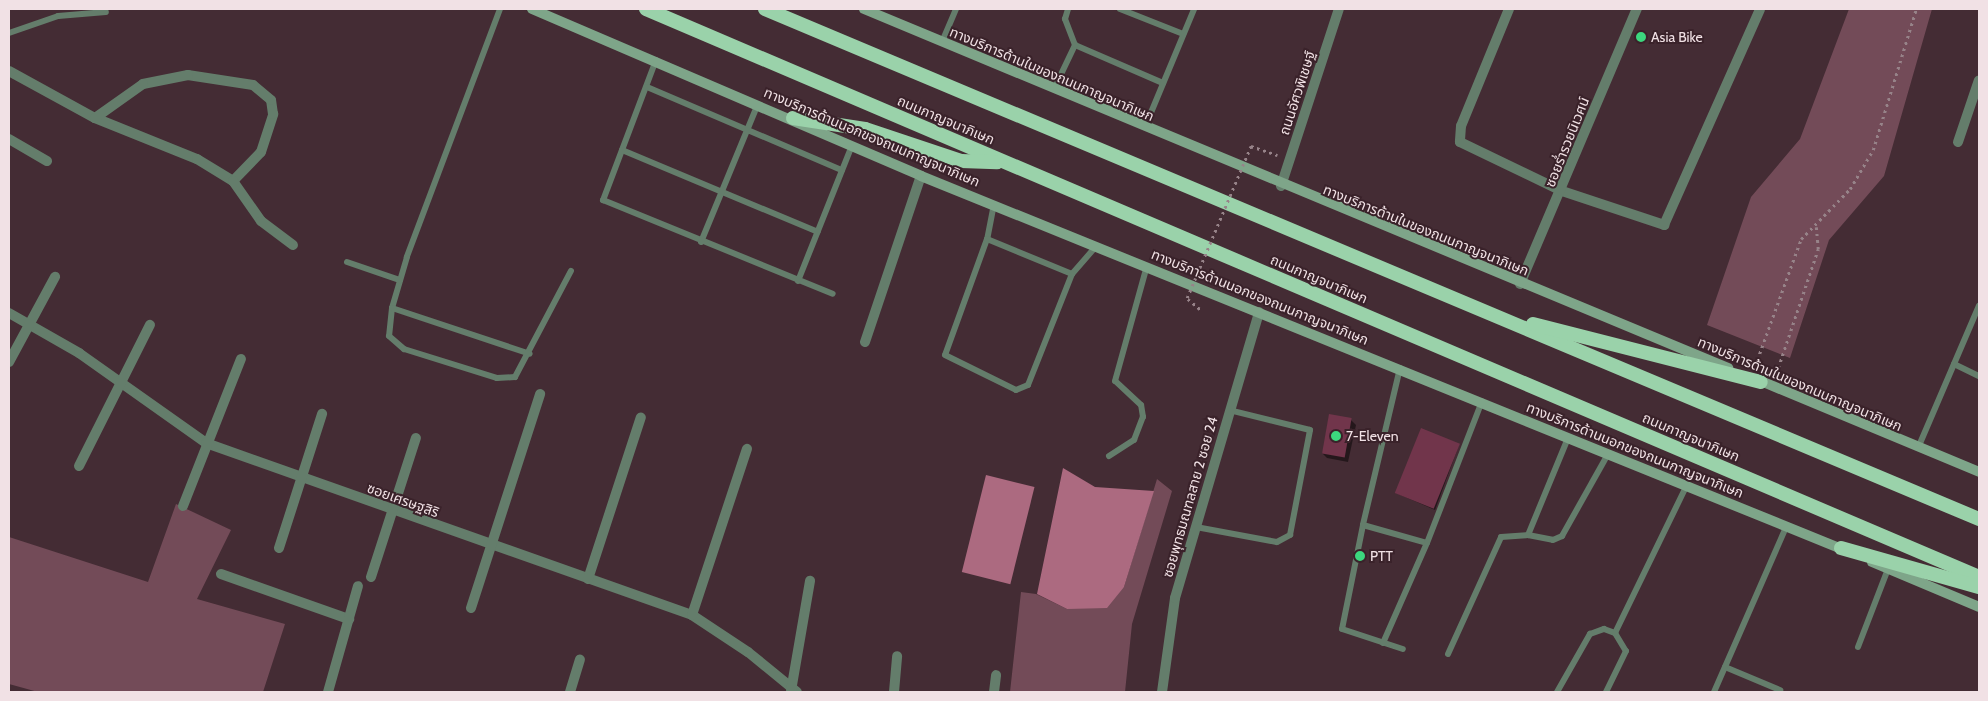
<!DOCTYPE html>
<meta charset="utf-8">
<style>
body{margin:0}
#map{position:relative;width:1988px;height:701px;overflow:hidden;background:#442c34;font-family:Cabin,"Noto Sans Thai",sans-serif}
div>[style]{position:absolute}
.green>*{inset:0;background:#734b58}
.water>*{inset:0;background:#ac6a80;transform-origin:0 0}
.shadow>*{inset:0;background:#0007}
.building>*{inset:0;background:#71354b;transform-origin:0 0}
.path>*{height:2.5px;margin-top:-1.25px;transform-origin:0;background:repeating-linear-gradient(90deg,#978389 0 2.5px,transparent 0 6.5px)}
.service>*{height:6px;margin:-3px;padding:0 3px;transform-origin:3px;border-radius:3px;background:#647d6b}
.minor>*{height:10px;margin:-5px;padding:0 5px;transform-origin:5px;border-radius:5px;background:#647d6b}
.tertiary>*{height:10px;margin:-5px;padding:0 5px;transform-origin:5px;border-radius:5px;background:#647d6b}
.secondary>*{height:10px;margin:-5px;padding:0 5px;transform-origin:5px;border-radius:5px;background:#7ea589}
.trunk>*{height:14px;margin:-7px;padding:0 7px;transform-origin:7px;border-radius:7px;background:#9ad2aa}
.path-bridge>*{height:2.5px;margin-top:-1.25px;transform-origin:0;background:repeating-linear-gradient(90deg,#978389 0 2.5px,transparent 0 6.5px)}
.dots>*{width:14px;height:14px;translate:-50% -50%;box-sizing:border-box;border:2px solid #3a222a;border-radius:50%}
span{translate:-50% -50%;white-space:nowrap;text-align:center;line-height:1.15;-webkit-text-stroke:4px #3a222a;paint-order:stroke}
.poi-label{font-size:14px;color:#f1e1e5}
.left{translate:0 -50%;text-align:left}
.street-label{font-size:14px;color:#f1e1e5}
.frame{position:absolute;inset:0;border:10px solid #f1e1e5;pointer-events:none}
</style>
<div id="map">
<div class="green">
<div style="clip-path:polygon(1849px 9px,1932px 9px,1884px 176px,1829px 240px,1790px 358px,1707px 325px,1751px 197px,1800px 139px)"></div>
<div style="clip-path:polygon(1157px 479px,1172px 491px,1132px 624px,1125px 692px,1010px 692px,1021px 592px,1036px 594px,1067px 609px,1124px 587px)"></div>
<div style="clip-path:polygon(176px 504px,231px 530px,197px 599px,285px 624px,263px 692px,38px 692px,9px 684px,9px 537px,148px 582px)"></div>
</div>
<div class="water">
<div style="clip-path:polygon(1063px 468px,1095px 487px,1154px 491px,1124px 587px,1107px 608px,1067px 609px,1037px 594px)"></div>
<div style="left:986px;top:475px;width:50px;height:100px;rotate:14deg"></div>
</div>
<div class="shadow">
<div style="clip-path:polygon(1351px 420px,1356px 425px,1348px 462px,1327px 458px,1322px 453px)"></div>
<div style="clip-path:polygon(1459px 445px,1435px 510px,1396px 493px)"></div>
</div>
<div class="building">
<div style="left:1329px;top:414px;width:23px;height:40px;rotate:10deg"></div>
<div style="left:1421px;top:428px;width:42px;height:70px;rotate:22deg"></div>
</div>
<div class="path">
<div style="left:1251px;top:146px;width:28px;rotate:19deg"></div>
<div style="left:1188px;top:299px;width:16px;rotate:40deg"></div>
<div style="left:1755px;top:366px;width:135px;rotate:-70.1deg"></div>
<div style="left:1801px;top:239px;width:70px;rotate:-45.6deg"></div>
<div style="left:1850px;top:189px;width:45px;rotate:-59.5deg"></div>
<div style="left:1873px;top:150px;width:147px;rotate:-73deg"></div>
<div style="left:1776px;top:374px;width:132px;rotate:-71.4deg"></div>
<div style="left:1818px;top:249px;width:22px;rotate:-95deg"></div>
</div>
<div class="service">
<div style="left:500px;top:9px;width:265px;rotate:110.6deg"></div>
<div style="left:407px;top:257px;width:53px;rotate:106.4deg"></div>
<div style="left:392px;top:308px;width:28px;rotate:96deg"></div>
<div style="left:389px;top:336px;width:20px;rotate:41deg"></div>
<div style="left:404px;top:349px;width:97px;rotate:17.3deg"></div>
<div style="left:497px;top:378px;width:18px;rotate:-3deg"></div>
<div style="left:515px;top:377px;width:120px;rotate:-62.2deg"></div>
<div style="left:1120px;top:9px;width:68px;rotate:21.6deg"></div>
<div style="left:9px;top:33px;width:52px;rotate:-19.1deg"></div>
<div style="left:58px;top:16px;width:48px;rotate:-4.8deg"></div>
<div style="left:942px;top:42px;width:36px;rotate:-67deg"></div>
<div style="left:1075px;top:45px;width:96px;rotate:23.4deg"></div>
<div style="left:656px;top:60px;width:150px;rotate:110.7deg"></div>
<div style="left:603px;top:200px;width:248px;rotate:22.2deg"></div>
<div style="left:647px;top:87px;width:212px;rotate:23.1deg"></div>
<div style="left:1054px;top:89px;width:49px;rotate:-64.5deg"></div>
<div style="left:1075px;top:45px;width:28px;rotate:-111deg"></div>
<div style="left:1065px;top:19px;width:10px;rotate:-73deg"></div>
<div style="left:1145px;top:127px;width:128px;rotate:-67.4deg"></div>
<div style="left:622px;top:150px;width:212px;rotate:22.7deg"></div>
<div style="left:994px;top:204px;width:36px;rotate:101deg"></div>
<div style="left:987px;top:239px;width:123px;rotate:109.9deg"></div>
<div style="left:945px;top:355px;width:79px;rotate:26.2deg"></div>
<div style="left:1016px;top:390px;width:13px;rotate:-23deg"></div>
<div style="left:1028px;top:385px;width:119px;rotate:-68.4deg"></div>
<div style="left:1072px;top:274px;width:37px;rotate:-49deg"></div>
<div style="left:987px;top:239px;width:92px;rotate:22.4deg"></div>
<div style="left:701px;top:242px;width:149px;rotate:-67.6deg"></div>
<div style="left:347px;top:262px;width:56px;rotate:18.8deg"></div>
<div style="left:798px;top:281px;width:146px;rotate:-68.3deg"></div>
<div style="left:392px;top:308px;width:145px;rotate:18.4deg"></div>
<div style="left:1954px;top:364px;width:28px;rotate:26deg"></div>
<div style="left:1400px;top:368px;width:161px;rotate:103.3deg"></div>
<div style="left:1363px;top:525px;width:66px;rotate:15.7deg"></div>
<div style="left:1427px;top:543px;width:152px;rotate:-68.8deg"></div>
<div style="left:1568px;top:438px;width:105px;rotate:112.4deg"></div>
<div style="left:1528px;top:535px;width:25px;rotate:11deg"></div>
<div style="left:1553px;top:540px;width:10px;rotate:-24deg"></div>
<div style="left:1562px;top:536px;width:94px;rotate:-60.7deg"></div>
<div style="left:1918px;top:448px;width:155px;rotate:-66.8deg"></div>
<div style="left:1109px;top:456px;width:30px;rotate:-33deg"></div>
<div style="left:1134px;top:440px;width:25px;rotate:-69deg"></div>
<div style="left:1143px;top:417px;width:12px;rotate:-99deg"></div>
<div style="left:1141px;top:405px;width:35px;rotate:-137deg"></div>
<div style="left:1115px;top:381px;width:119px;rotate:-74.5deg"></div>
<div style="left:1363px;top:525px;width:106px;rotate:101.4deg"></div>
<div style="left:1342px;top:629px;width:64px;rotate:18.2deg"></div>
<div style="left:1196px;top:527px;width:82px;rotate:10.5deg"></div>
<div style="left:1277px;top:542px;width:15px;rotate:-28deg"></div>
<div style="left:1290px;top:535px;width:107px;rotate:-79.2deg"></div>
<div style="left:1310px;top:430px;width:83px;rotate:-166.1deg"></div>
<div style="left:1615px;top:633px;width:162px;rotate:-64.1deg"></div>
<div style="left:1383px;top:643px;width:109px;rotate:-66.3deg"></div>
<div style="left:1858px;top:647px;width:84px;rotate:-69deg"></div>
<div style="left:1448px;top:654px;width:128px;rotate:-65.6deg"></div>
<div style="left:1501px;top:537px;width:27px;rotate:-4deg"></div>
<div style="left:1725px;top:667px;width:60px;rotate:22.7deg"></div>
<div style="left:1557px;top:692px;width:67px;rotate:-60.4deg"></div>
<div style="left:1590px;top:634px;width:15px;rotate:-20deg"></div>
<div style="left:1604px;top:629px;width:12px;rotate:20deg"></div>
<div style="left:1615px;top:633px;width:21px;rotate:59deg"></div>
<div style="left:1626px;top:651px;width:46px;rotate:116deg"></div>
<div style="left:1714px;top:692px;width:180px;rotate:-66.4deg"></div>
</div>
<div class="minor">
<div style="left:1509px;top:9px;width:126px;rotate:112.3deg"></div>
<div style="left:1461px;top:126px;width:16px;rotate:94deg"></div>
<div style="left:1460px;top:142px;width:113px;rotate:25.7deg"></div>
<div style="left:1562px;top:191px;width:108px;rotate:18.4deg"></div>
<div style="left:1664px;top:225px;width:236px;rotate:-66deg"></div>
<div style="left:9px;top:71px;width:98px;rotate:28.7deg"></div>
<div style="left:95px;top:118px;width:110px;rotate:21.9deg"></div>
<div style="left:197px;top:159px;width:42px;rotate:31.4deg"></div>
<div style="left:233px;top:181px;width:40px;rotate:-46deg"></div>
<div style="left:261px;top:152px;width:40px;rotate:-72deg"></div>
<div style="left:273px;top:114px;width:14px;rotate:-98deg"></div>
<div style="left:271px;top:100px;width:23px;rotate:-140deg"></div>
<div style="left:253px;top:85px;width:66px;rotate:-171.3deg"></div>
<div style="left:188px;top:75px;width:46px;rotate:168.7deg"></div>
<div style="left:143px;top:84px;width:59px;rotate:144.7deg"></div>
<div style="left:9px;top:139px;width:44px;rotate:30.1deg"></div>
<div style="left:1958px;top:142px;width:65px;rotate:-71.3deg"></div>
<div style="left:233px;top:181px;width:49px;rotate:55deg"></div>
<div style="left:261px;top:221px;width:40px;rotate:37deg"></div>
<div style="left:1520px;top:284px;width:299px;rotate:-67deg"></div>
<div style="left:9px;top:313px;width:81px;rotate:29.7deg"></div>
<div style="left:79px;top:353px;width:156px;rotate:35.3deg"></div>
<div style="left:206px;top:443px;width:516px;rotate:19.49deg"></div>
<div style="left:692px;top:615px;width:67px;rotate:33.5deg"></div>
<div style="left:748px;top:652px;width:63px;rotate:39.2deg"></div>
<div style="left:865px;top:342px;width:175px;rotate:-71.4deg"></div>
<div style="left:9px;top:362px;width:97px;rotate:-61.6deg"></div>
<div style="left:79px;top:466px;width:158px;rotate:-63.3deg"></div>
<div style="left:183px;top:506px;width:158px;rotate:-68.5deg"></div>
<div style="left:279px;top:548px;width:141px;rotate:-72.2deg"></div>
<div style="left:221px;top:574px;width:136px;rotate:19.4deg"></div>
<div style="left:371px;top:577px;width:146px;rotate:-72.1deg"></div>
<div style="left:588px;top:579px;width:170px;rotate:-71.9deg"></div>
<div style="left:471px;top:608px;width:225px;rotate:-72.1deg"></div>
<div style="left:692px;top:615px;width:175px;rotate:-71.7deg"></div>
<div style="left:791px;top:691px;width:112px;rotate:-80.2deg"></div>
<div style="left:328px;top:692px;width:110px;rotate:-74.2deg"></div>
<div style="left:570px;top:692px;width:34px;rotate:-73deg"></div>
<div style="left:894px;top:692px;width:36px;rotate:-85deg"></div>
<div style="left:994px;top:692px;width:17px;rotate:-83deg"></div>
</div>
<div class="tertiary">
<div style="left:1281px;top:186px;width:186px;rotate:-71.9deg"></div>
<div style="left:1162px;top:692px;width:95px;rotate:-82.1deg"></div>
<div style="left:1175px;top:598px;width:298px;rotate:-73.6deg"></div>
</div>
<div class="secondary">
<div style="left:532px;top:9px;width:423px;rotate:23.2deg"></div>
<div style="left:921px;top:176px;width:999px;rotate:22.05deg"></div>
<div style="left:864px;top:9px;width:936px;rotate:22.56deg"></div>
<div style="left:1756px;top:379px;width:242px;rotate:22.6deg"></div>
<div style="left:1872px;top:562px;width:116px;rotate:22.8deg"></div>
</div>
<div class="trunk">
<div style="left:646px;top:9px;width:1449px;rotate:23.08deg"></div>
<div style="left:765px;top:9px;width:1317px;rotate:22.79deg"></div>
<div style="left:793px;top:118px;width:73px;rotate:8.7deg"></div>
<div style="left:865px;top:129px;width:101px;rotate:18.4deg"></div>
<div style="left:961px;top:161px;width:36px;rotate:2deg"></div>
<div style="left:1533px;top:324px;width:235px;rotate:14.3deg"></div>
<div style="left:1841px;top:548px;width:143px;rotate:15.8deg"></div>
</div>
<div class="path-bridge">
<div style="left:1187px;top:298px;width:165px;rotate:-67.2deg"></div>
</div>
<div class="dots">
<div style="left:1641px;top:37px;background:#3cd77e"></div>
<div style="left:1336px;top:436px;background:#3cd77e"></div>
<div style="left:1360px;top:556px;background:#3cd77e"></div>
</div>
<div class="poi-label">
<span class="left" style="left:1651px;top:37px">Asia Bike</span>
<span class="left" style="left:1346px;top:436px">7-Eleven</span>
<span class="left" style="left:1370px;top:556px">PTT</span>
</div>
<div class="street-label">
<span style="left:1052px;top:74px;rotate:23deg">ทางบริการด้านในของถนนกาญจนาภิเษก</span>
<span style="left:1297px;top:93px;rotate:-72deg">ถนนอัศวพิเชษฐ์</span>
<span style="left:946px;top:120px;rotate:23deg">ถนนกาญจนาภิเษก</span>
<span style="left:872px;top:137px;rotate:23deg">ทางบริการด้านนอกของถนนกาญจนาภิเษก</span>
<span style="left:1567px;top:142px;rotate:-68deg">ซอยร่ำรวยนิเวศน์</span>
<span style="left:1426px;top:230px;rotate:22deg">ทางบริการด้านในของถนนกาญจนาภิเษก</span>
<span style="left:1319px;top:279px;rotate:23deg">ถนนกาญจนาภิเษก</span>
<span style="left:1260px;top:297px;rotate:22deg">ทางบริการด้านนอกของถนนกาญจนาภิเษก</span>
<span style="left:1800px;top:384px;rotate:23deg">ทางบริการด้านในของถนนกาญจนาภิเษก</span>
<span style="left:1691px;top:437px;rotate:23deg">ถนนกาญจนาภิเษก</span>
<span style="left:1635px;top:450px;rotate:22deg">ทางบริการด้านนอกของถนนกาญจนาภิเษก</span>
<span style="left:1190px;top:497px;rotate:-74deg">ซอยพุทธมณฑลสาย 2 ซอย 24</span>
<span style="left:403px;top:500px;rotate:20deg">ซอยเศรษฐสิริ</span>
</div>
<div class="frame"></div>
</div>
